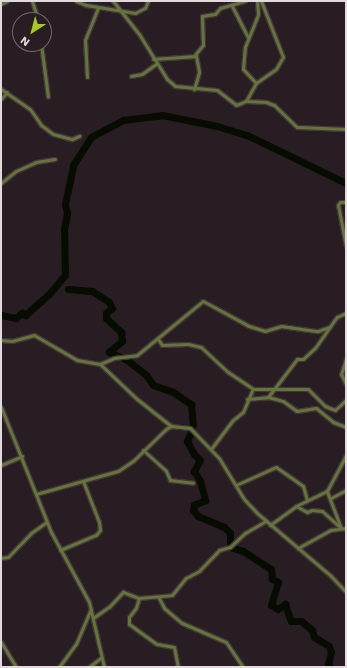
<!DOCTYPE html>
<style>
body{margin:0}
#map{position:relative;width:347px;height:668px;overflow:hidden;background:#281d22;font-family:"Work Sans",sans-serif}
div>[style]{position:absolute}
.river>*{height:7px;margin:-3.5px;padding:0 3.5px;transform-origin:3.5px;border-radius:3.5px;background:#060c00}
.roads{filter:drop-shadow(1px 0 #42373c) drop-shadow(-1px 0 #42373c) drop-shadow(0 1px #42373c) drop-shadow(0 -1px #42373c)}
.minor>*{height:3px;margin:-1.5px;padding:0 1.5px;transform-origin:1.5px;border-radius:1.5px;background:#65753a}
span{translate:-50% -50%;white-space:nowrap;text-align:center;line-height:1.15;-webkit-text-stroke:3.5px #281d22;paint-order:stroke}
.frame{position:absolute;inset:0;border:2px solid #e1d9dd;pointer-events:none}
.north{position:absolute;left:12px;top:12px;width:40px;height:40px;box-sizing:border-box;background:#281d22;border:1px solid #72686d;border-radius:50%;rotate:216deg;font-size:11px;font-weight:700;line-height:16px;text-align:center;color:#e1d9dd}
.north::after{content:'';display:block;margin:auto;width:14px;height:18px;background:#a5c823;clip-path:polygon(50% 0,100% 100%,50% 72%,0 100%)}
</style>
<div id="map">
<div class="river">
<div style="left:68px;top:289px;width:24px;rotate:5deg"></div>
<div style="left:92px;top:291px;width:20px;rotate:33deg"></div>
<div style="left:109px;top:302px;width:7px;rotate:63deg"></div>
<div style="left:112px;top:308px;width:8px;rotate:140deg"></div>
<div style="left:106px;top:313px;width:5px;rotate:90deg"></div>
<div style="left:106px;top:318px;width:21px;rotate:43deg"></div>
<div style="left:121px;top:332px;width:9px;rotate:84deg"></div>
<div style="left:122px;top:341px;width:17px;rotate:140deg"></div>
<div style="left:109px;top:352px;width:20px;rotate:24deg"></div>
<div style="left:127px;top:360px;width:24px;rotate:38deg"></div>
<div style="left:146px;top:375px;width:12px;rotate:55deg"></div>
<div style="left:153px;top:385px;width:21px;rotate:19deg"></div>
<div style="left:173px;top:392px;width:22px;rotate:34deg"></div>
<div style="left:191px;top:404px;width:21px;rotate:85deg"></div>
<div style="left:1px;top:315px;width:15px;rotate:11deg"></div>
<div style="left:16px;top:318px;width:8px;rotate:-40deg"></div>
<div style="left:22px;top:313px;width:4px;rotate:34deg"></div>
<div style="left:25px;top:315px;width:32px;rotate:-41deg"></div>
<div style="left:49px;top:294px;width:25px;rotate:-50deg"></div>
<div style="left:65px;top:275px;width:46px;rotate:-91.2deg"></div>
<div style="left:64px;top:229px;width:16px;rotate:-79deg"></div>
<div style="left:67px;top:213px;width:9px;rotate:-103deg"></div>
<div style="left:65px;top:204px;width:40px;rotate:-78deg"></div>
<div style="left:73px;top:165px;width:33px;rotate:-57deg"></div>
<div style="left:91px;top:137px;width:36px;rotate:-28deg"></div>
<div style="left:123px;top:120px;width:39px;rotate:-7deg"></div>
<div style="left:162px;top:115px;width:56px;rotate:11.3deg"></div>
<div style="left:217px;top:126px;width:31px;rotate:17deg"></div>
<div style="left:247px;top:135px;width:110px;rotate:25.9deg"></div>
<div style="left:191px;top:432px;width:10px;rotate:114deg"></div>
<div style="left:187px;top:441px;width:15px;rotate:62deg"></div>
<div style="left:194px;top:454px;width:8px;rotate:45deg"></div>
<div style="left:200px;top:460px;width:13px;rotate:119deg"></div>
<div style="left:194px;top:471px;width:12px;rotate:59deg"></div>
<div style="left:200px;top:481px;width:20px;rotate:75deg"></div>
<div style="left:205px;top:500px;width:12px;rotate:156deg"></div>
<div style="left:194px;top:505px;width:5px;rotate:101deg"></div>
<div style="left:193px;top:510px;width:8px;rotate:50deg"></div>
<div style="left:198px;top:516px;width:28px;rotate:23deg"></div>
<div style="left:224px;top:527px;width:8px;rotate:45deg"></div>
<div style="left:230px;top:533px;width:14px;rotate:90deg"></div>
<div style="left:230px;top:547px;width:14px;rotate:17deg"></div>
<div style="left:243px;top:551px;width:33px;rotate:33deg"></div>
<div style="left:271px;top:569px;width:10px;rotate:84deg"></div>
<div style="left:272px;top:579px;width:7px;rotate:27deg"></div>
<div style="left:278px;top:582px;width:24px;rotate:107deg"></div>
<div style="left:271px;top:605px;width:8px;rotate:30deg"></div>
<div style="left:278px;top:609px;width:9px;rotate:-36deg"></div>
<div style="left:285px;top:604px;width:18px;rotate:71deg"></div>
<div style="left:291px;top:621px;width:10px"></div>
<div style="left:301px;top:621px;width:14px;rotate:39deg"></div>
<div style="left:312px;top:630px;width:7px;rotate:74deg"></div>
<div style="left:314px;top:637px;width:17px;rotate:31deg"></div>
<div style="left:329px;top:646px;width:6px;rotate:72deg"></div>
<div style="left:331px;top:652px;width:12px;rotate:104deg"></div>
<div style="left:328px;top:664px;width:4px;rotate:56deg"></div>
</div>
<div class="roads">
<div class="minor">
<div style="left:32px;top:1px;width:20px;rotate:72deg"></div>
<div style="left:76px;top:1px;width:11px;rotate:22deg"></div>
<div style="left:86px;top:5px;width:50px;rotate:9.3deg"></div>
<div style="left:135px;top:13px;width:11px;rotate:-27deg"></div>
<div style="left:145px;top:8px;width:8px;rotate:-67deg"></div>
<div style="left:113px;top:1px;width:42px;rotate:51.8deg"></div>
<div style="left:139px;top:34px;width:53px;rotate:58.1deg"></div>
<div style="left:167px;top:79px;width:11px;rotate:41deg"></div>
<div style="left:175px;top:86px;width:42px;rotate:5.4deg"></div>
<div style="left:217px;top:90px;width:24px;rotate:38deg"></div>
<div style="left:236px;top:105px;width:11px;rotate:-22deg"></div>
<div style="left:246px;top:101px;width:20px;rotate:3deg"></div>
<div style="left:266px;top:102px;width:9px;rotate:21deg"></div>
<div style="left:274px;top:105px;width:32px;rotate:44deg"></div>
<div style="left:297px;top:127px;width:49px;rotate:2.3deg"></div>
<div style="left:1px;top:4px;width:7px;rotate:-27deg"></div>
<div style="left:232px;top:6px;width:36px;rotate:63deg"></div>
<div style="left:41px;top:44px;width:53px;rotate:82.5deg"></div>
<div style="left:194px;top:56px;width:14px;rotate:-51deg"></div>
<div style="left:203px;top:45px;width:29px;rotate:-92deg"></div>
<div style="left:202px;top:16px;width:13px;rotate:-9deg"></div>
<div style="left:215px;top:14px;width:8px;rotate:-50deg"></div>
<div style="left:220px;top:8px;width:26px;rotate:-16deg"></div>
<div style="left:153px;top:59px;width:43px;rotate:-4deg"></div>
<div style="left:196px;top:56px;width:16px;rotate:79deg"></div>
<div style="left:199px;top:72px;width:18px;rotate:106deg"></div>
<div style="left:131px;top:76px;width:11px;rotate:-10deg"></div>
<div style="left:142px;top:74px;width:17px;rotate:-36deg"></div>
<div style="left:87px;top:77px;width:37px;rotate:-93deg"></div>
<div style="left:85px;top:40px;width:35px;rotate:-68deg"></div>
<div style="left:256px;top:83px;width:19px;rotate:-133deg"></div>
<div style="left:243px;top:69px;width:22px;rotate:-85deg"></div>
<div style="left:245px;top:47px;width:35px;rotate:-68deg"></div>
<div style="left:258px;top:14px;width:13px;rotate:-94deg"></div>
<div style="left:1px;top:89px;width:35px;rotate:35deg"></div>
<div style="left:30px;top:109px;width:19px;rotate:55deg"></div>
<div style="left:41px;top:125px;width:15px;rotate:37deg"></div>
<div style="left:53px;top:134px;width:20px;rotate:15deg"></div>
<div style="left:72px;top:139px;width:8px;rotate:-23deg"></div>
<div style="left:1px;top:99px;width:9px;rotate:-49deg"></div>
<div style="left:246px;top:101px;width:21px;rotate:-61deg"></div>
<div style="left:256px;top:83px;width:24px;rotate:-35deg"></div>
<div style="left:276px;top:69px;width:14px;rotate:-60deg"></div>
<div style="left:283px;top:57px;width:60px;rotate:-111.4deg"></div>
<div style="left:1px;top:183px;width:19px;rotate:-39deg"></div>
<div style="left:16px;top:171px;width:22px;rotate:-24deg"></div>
<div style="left:36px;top:162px;width:19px;rotate:-9deg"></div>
<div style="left:346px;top:202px;width:6px;rotate:180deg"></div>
<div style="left:340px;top:202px;width:4px;rotate:124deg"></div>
<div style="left:338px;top:205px;width:42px;rotate:79deg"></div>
<div style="left:158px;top:339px;width:7px;rotate:56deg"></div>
<div style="left:162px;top:345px;width:26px;rotate:-2deg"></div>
<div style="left:188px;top:344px;width:13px;rotate:13deg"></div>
<div style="left:201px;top:347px;width:37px;rotate:43deg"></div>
<div style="left:228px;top:372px;width:30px;rotate:34deg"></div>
<div style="left:253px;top:389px;width:55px"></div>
<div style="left:308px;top:389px;width:24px;rotate:45deg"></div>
<div style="left:325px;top:406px;width:11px;rotate:22deg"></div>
<div style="left:335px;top:410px;width:15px;rotate:-42deg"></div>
<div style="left:1px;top:340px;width:11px;rotate:5deg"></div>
<div style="left:12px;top:341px;width:23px;rotate:-15deg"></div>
<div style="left:34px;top:335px;width:50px;rotate:30.2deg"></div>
<div style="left:77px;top:360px;width:23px;rotate:10deg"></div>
<div style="left:100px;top:364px;width:51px;rotate:43.4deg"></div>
<div style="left:137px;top:399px;width:43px;rotate:38.5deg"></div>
<div style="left:346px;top:359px;width:16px;rotate:108deg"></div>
<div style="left:341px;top:374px;width:11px;rotate:63deg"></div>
<div style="left:100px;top:364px;width:15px;rotate:-23deg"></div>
<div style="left:114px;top:358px;width:23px;rotate:-7deg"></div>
<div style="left:137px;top:355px;width:85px;rotate:-39.3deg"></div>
<div style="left:203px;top:301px;width:52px;rotate:28.5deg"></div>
<div style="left:249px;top:326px;width:17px;rotate:17deg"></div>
<div style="left:265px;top:331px;width:17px;rotate:-17deg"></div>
<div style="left:281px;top:326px;width:37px;rotate:8deg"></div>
<div style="left:318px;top:331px;width:12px;rotate:-20deg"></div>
<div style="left:268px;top:397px;width:48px;rotate:-52.7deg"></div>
<div style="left:297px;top:359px;width:6px"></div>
<div style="left:303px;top:359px;width:16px;rotate:-43deg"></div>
<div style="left:315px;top:348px;width:38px;rotate:-55deg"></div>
<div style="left:337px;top:317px;width:10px;rotate:-24deg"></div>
<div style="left:247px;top:399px;width:21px;rotate:-5deg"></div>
<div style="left:268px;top:397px;width:16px;rotate:15deg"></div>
<div style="left:283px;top:401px;width:17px;rotate:36deg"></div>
<div style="left:297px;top:411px;width:19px;rotate:-9deg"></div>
<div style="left:316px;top:408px;width:22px;rotate:39deg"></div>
<div style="left:333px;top:422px;width:14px;rotate:21deg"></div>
<div style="left:1px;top:407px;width:135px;rotate:68.2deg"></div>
<div style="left:51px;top:532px;width:80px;rotate:61.5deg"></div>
<div style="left:89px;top:602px;width:67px;rotate:77deg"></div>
<div style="left:211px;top:449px;width:36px;rotate:-53deg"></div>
<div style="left:233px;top:420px;width:13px;rotate:-39deg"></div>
<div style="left:243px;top:412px;width:25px;rotate:-67deg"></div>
<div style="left:143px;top:450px;width:31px;rotate:42deg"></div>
<div style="left:166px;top:471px;width:10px;rotate:66deg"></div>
<div style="left:170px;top:480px;width:23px;rotate:7deg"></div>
<div style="left:1px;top:465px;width:23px;rotate:-23deg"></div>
<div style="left:236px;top:485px;width:44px;rotate:-24.2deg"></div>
<div style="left:276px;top:467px;width:33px;rotate:35deg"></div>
<div style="left:303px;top:486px;width:15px;rotate:74deg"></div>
<div style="left:36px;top:494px;width:85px;rotate:-15.7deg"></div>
<div style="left:118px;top:471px;width:18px;rotate:-34deg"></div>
<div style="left:133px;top:461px;width:46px;rotate:-44.1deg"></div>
<div style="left:166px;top:429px;width:6px;rotate:-31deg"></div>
<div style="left:171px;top:426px;width:19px;rotate:6deg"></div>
<div style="left:190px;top:428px;width:42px;rotate:46deg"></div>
<div style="left:219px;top:458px;width:48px;rotate:58.6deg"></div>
<div style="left:244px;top:499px;width:19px;rotate:47deg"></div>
<div style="left:257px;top:513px;width:97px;rotate:40.4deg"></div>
<div style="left:331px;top:576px;width:22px;rotate:47deg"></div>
<div style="left:331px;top:498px;width:17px;rotate:-28deg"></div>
<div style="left:296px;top:506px;width:13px;rotate:29deg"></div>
<div style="left:307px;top:512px;width:5px;rotate:-22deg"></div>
<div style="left:312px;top:510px;width:10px;rotate:6deg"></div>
<div style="left:322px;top:511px;width:25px;rotate:42deg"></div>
<div style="left:270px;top:525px;width:32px;rotate:-36deg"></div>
<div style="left:296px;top:506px;width:34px;rotate:-26deg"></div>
<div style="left:341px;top:528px;width:40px;rotate:-111deg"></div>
<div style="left:327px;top:491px;width:40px;rotate:-62deg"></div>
<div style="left:298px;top:548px;width:38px;rotate:-29deg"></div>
<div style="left:331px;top:530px;width:15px;rotate:-8deg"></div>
<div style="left:60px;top:550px;width:39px;rotate:-23deg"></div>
<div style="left:96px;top:535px;width:6px;rotate:-51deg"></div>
<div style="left:100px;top:530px;width:8px;rotate:-97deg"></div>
<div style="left:99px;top:522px;width:44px;rotate:-111.3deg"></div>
<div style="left:1px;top:558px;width:7px;rotate:-8deg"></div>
<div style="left:8px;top:557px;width:33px;rotate:-46deg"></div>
<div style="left:31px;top:533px;width:19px;rotate:-35deg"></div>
<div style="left:139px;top:598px;width:10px;rotate:107deg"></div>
<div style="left:136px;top:608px;width:11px;rotate:128deg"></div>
<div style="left:129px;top:617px;width:7px;rotate:90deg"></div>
<div style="left:129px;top:624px;width:34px;rotate:36deg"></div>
<div style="left:157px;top:644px;width:17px;rotate:10deg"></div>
<div style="left:174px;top:647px;width:20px;rotate:79deg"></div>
<div style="left:159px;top:598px;width:11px;rotate:63deg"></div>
<div style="left:164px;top:608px;width:23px;rotate:40deg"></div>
<div style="left:182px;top:623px;width:48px;rotate:23.4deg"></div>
<div style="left:226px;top:642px;width:30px;rotate:56deg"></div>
<div style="left:93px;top:618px;width:19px;rotate:-35deg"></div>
<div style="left:109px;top:607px;width:21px;rotate:-47deg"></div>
<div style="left:123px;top:592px;width:17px;rotate:21deg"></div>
<div style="left:139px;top:598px;width:33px;rotate:-5deg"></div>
<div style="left:172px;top:595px;width:22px;rotate:-51deg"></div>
<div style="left:186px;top:578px;width:15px;rotate:-28deg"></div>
<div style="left:199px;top:571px;width:29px;rotate:-46deg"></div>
<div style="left:219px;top:550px;width:11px;rotate:-15deg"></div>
<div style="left:230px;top:547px;width:21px;rotate:-43deg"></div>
<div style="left:245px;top:533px;width:24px;rotate:-30deg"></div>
<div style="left:1px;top:642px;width:29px;rotate:59deg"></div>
<div style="left:59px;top:667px;width:29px;rotate:-54deg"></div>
<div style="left:76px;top:644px;width:38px;rotate:-67deg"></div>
<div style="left:89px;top:667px;width:16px;rotate:-38deg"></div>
</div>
</div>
<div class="frame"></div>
<div class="north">N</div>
</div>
